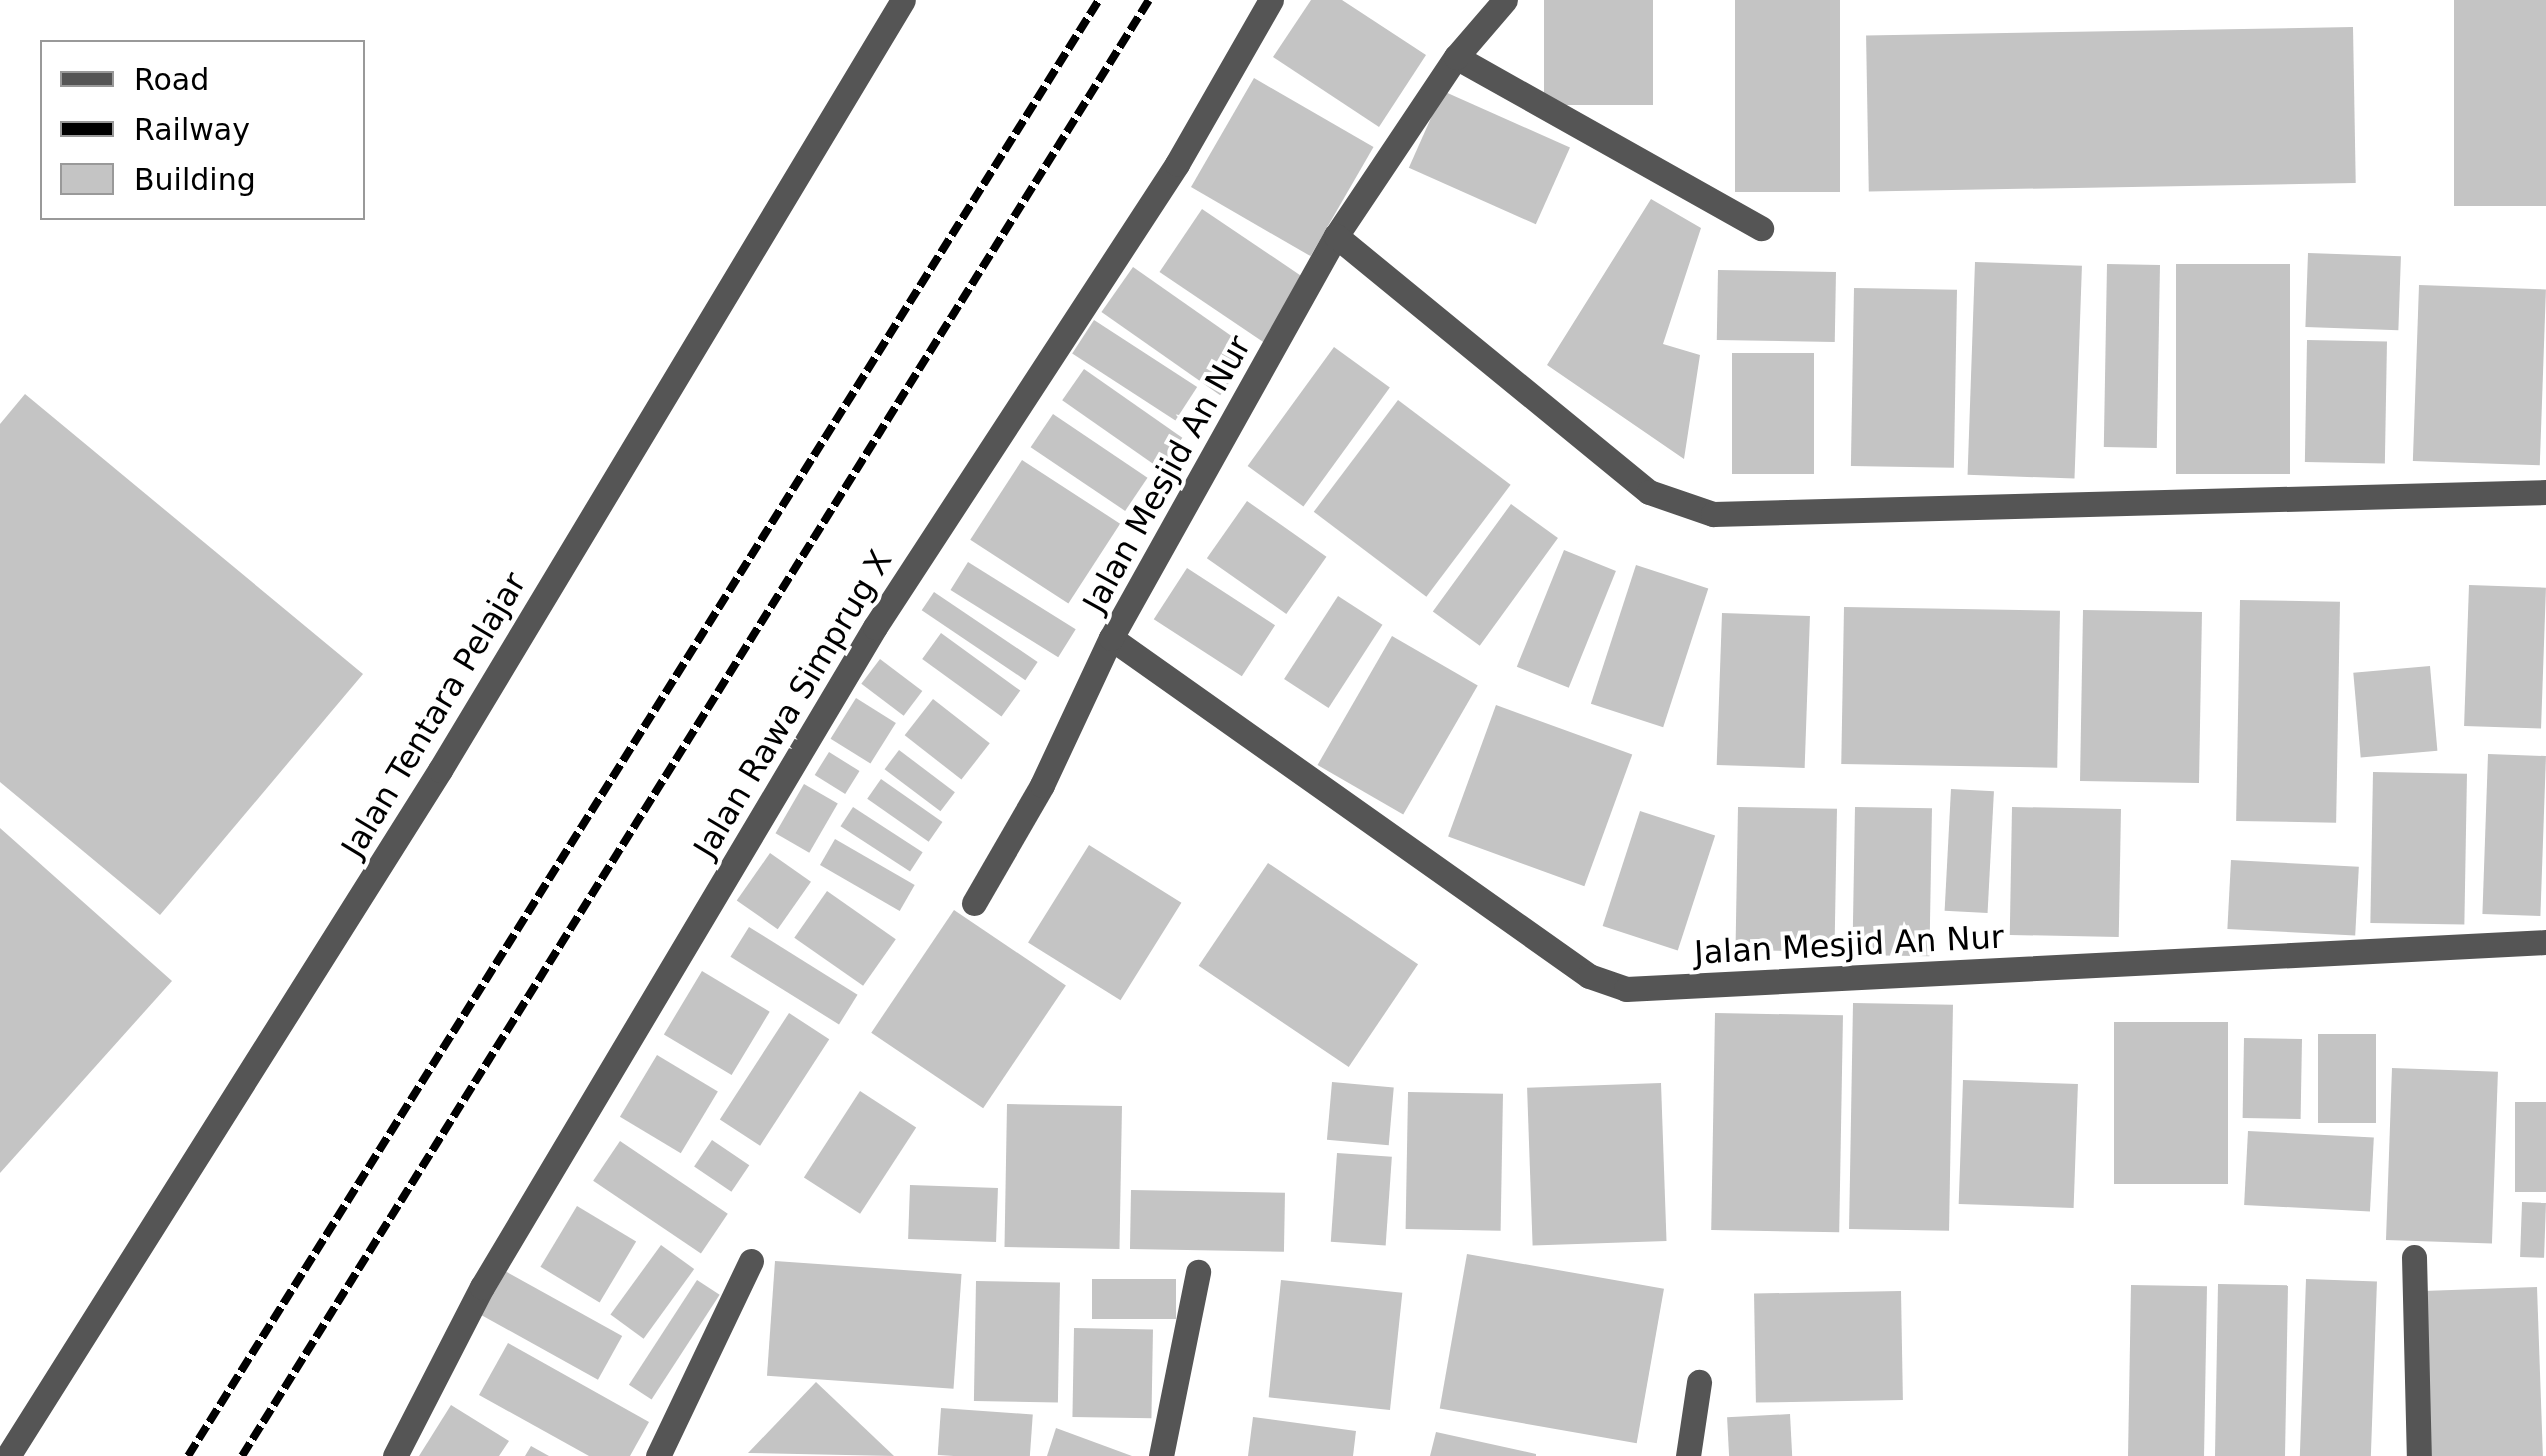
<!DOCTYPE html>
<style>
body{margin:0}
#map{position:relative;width:2546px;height:1456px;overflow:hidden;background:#fff;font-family:"DejaVu Sans",sans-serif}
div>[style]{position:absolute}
.building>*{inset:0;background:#c4c4c4;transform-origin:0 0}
.minor>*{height:25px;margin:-12.5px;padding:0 12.5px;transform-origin:12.5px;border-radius:12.5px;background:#555}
.rail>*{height:8px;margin-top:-4px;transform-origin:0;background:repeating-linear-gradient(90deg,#000 0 15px,transparent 0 20px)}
span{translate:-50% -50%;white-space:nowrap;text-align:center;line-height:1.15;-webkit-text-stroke:8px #fff;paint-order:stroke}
.street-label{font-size:32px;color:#000}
.legend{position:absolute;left:40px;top:40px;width:325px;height:180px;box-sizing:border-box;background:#fff;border:2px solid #999;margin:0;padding:12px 18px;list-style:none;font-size:30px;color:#000}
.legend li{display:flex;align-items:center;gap:20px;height:50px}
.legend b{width:50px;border:2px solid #999}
</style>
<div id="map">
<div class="building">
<div style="clip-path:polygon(1311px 0,1342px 0,1426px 55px,1379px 127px,1273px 57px)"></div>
<div style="left:1544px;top:0;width:109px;height:105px"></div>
<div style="left:1735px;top:0;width:105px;height:192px"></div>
<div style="left:2454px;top:0;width:92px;height:206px"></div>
<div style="left:2353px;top:27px;width:156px;height:487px;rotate:89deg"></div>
<div style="left:1254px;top:78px;width:138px;height:126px;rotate:30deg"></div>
<div style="left:1443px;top:91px;width:139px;height:84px;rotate:24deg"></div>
<div style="clip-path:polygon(1651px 199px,1701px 228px,1663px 344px,1700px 355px,1684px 459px,1547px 365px)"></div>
<div style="left:1202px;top:209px;width:126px;height:76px;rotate:34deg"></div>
<div style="left:2308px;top:253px;width:93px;height:74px;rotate:2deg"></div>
<div style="left:1975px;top:262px;width:107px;height:213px;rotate:2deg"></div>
<div style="left:2107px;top:264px;width:53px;height:183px;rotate:1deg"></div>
<div style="left:2176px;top:264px;width:114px;height:210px"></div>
<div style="left:1133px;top:267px;width:145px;height:55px;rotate:35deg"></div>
<div style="left:1718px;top:270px;width:118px;height:70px;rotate:1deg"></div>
<div style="left:2419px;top:285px;width:127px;height:176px;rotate:2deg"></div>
<div style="left:1854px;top:288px;width:103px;height:178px;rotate:1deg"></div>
<div style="left:1094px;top:320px;width:123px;height:40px;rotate:33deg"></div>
<div style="left:2307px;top:340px;width:80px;height:122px;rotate:1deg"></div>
<div style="left:1334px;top:347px;width:69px;height:147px;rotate:36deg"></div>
<div style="left:1814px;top:353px;width:121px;height:82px;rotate:90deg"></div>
<div style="left:1084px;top:369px;width:120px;height:38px;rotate:35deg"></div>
<div style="clip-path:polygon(25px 394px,363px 674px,160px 915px,0 782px,0 424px)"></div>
<div style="left:1398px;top:400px;width:141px;height:140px;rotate:37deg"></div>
<div style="left:1053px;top:414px;width:114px;height:40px;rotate:34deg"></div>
<div style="left:1022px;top:460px;width:117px;height:95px;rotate:33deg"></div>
<div style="left:1247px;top:501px;width:97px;height:70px;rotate:35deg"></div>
<div style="left:1511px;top:504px;width:58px;height:133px;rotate:36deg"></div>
<div style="left:1564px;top:550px;width:56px;height:126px;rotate:22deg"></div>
<div style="left:968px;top:562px;width:127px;height:33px;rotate:32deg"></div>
<div style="left:1636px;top:565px;width:76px;height:146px;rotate:18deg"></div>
<div style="left:1187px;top:568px;width:105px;height:61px;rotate:33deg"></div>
<div style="left:2469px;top:585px;width:77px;height:141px;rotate:2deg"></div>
<div style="left:934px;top:592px;width:125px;height:22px;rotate:34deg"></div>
<div style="left:1338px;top:596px;width:53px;height:99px;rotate:33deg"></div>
<div style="left:2240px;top:600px;width:100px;height:221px;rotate:1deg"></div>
<div style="left:1844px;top:607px;width:216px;height:157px;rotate:1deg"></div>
<div style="left:2083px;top:610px;width:119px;height:171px;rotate:1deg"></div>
<div style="left:1722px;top:613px;width:88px;height:152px;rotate:2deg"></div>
<div style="left:941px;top:633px;width:98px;height:32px;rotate:36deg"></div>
<div style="left:1392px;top:636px;width:99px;height:149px;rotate:30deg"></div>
<div style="left:880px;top:659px;width:53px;height:31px;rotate:37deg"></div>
<div style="left:2430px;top:666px;width:85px;height:77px;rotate:85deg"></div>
<div style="left:856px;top:698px;width:47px;height:48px;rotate:32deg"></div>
<div style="left:933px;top:699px;width:72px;height:46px;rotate:38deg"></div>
<div style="left:1496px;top:705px;width:145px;height:140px;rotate:20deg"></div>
<div style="left:899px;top:750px;width:70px;height:24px;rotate:37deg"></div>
<div style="left:829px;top:752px;width:36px;height:27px;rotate:32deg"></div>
<div style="left:2488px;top:754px;width:58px;height:160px;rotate:2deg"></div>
<div style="left:2373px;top:772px;width:94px;height:151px;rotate:1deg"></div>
<div style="left:881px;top:779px;width:75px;height:24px;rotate:35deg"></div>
<div style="left:804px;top:784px;width:39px;height:57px;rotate:30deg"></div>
<div style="left:1951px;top:789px;width:43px;height:122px;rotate:3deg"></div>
<div style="left:853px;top:807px;width:83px;height:23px;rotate:33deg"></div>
<div style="left:1738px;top:807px;width:99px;height:143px;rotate:1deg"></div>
<div style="left:1855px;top:807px;width:77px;height:148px;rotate:1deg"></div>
<div style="left:2012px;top:807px;width:109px;height:128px;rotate:1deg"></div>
<div style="left:1640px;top:811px;width:79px;height:121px;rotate:18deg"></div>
<div style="clip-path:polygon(0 828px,172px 981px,0 1173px)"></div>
<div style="left:835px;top:839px;width:92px;height:30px;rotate:30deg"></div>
<div style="left:1089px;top:845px;width:109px;height:115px;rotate:32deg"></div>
<div style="left:770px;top:853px;width:50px;height:58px;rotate:35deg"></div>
<div style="left:2231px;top:860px;width:128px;height:69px;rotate:3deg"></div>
<div style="left:1268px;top:863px;width:181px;height:124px;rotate:34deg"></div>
<div style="left:827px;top:891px;width:84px;height:57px;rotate:35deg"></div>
<div style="left:954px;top:910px;width:135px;height:148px;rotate:34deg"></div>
<div style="left:749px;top:927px;width:128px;height:35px;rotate:32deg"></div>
<div style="left:702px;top:971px;width:79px;height:74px;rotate:31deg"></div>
<div style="left:1853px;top:1003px;width:100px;height:226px;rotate:1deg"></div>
<div style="left:789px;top:1013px;width:48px;height:127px;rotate:33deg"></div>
<div style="left:1715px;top:1013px;width:128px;height:217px;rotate:1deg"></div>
<div style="left:2114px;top:1022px;width:114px;height:162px"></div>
<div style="left:2318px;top:1034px;width:58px;height:89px"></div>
<div style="left:2244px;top:1038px;width:58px;height:80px;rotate:1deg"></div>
<div style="left:657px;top:1055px;width:71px;height:72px;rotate:31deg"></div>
<div style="left:2392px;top:1068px;width:106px;height:172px;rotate:2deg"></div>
<div style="left:1963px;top:1080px;width:115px;height:124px;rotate:2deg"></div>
<div style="left:1332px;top:1082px;width:62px;height:58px;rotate:5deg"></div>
<div style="left:1661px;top:1083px;width:158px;height:134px;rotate:88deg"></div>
<div style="left:860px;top:1091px;width:67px;height:103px;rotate:33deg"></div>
<div style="left:1408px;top:1092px;width:95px;height:137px;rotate:1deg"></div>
<div style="left:2515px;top:1102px;width:31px;height:90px"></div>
<div style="left:1007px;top:1104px;width:115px;height:143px;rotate:1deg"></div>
<div style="left:2248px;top:1131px;width:126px;height:74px;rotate:3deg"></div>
<div style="left:712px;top:1140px;width:45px;height:32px;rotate:34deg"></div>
<div style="left:620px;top:1141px;width:130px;height:48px;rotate:34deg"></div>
<div style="left:1337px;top:1153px;width:55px;height:89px;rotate:4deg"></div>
<div style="left:910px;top:1185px;width:88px;height:54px;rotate:2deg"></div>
<div style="left:1131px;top:1190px;width:154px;height:59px;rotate:1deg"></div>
<div style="left:2522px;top:1202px;width:24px;height:55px;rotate:2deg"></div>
<div style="left:577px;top:1206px;width:69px;height:71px;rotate:31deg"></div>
<div style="left:661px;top:1245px;width:41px;height:86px;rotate:36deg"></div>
<div style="left:1467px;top:1254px;width:200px;height:157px;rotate:10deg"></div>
<div style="left:775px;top:1261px;width:187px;height:115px;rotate:4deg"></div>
<div style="left:505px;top:1271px;width:134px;height:50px;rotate:29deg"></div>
<div style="left:1176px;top:1279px;width:40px;height:84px;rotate:90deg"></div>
<div style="left:2306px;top:1279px;width:71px;height:177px;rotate:2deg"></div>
<div style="left:697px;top:1280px;width:27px;height:125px;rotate:33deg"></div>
<div style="left:1281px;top:1280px;width:122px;height:118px;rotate:6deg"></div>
<div style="left:976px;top:1281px;width:84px;height:120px;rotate:1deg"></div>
<div style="left:2218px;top:1284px;width:70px;height:172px;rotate:1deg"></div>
<div style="left:2131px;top:1285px;width:76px;height:171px;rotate:1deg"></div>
<div style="left:2537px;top:1287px;width:169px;height:114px;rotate:88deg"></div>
<div style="left:1901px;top:1291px;width:109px;height:147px;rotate:89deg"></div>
<div style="left:1074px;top:1328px;width:79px;height:89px;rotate:1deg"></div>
<div style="clip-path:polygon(508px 1343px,649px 1422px,630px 1456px,589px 1456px,479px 1395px)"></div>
<div style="clip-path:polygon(816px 1382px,894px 1456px,748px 1453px)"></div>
<div style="clip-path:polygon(451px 1405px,509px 1441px,499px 1456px,419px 1456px)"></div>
<div style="left:941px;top:1408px;width:92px;height:47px;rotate:4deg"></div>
<div style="left:1790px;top:1414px;width:42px;height:63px;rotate:87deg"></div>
<div style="clip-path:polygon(1253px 1417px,1356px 1431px,1353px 1456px,1248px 1456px)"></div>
<div style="clip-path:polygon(1056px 1428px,1132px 1456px,1047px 1456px)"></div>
<div style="clip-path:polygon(1436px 1432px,1536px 1454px,1536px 1456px,1430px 1456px)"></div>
<div style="clip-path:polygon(531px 1446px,549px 1456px,525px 1456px)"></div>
</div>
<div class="minor">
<div style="left:1456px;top:57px;width:350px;rotate:29.3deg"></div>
<div style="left:1336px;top:236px;width:216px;rotate:-56.2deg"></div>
<div style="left:1456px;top:57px;width:75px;rotate:-49.3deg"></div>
<div style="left:1111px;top:638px;width:585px;rotate:35.26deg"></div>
<div style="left:1589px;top:976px;width:39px;rotate:19deg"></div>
<div style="left:1626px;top:989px;width:921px;rotate:-2.92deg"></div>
<div style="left:974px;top:903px;width:136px;rotate:-60deg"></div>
<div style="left:1042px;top:785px;width:162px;rotate:-64.9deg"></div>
<div style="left:1111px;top:638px;width:461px;rotate:-60.8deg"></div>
<div style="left:1336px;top:236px;width:404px;rotate:39.3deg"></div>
<div style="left:1649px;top:492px;width:68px;rotate:19deg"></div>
<div style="left:1713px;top:514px;width:833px;rotate:-1.51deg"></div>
<div style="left:2414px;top:1257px;width:199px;rotate:88.6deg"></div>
<div style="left:8px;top:1456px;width:811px;rotate:-57.8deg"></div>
<div style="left:440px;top:770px;width:898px;rotate:-58.98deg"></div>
<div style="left:395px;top:1456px;width:190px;rotate:-62.8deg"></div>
<div style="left:482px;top:1287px;width:768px;rotate:-59.23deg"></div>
<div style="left:875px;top:627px;width:553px;rotate:-56.88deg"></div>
<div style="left:1177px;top:164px;width:189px;rotate:-60.2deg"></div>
<div style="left:658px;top:1456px;width:216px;rotate:-64.5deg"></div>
<div style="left:1161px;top:1456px;width:188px;rotate:-78.6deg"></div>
<div style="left:1688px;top:1456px;width:75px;rotate:-81.5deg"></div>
</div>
<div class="rail">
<div style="left:188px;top:1456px;width:1718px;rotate:-57.97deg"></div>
<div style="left:242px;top:1456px;width:1715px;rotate:-58.08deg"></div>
</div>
<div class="street-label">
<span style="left:1167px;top:474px;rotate:-61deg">Jalan Mesjid An Nur</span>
<span style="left:793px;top:704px;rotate:-59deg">Jalan Rawa Simprug X</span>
<span style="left:434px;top:715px;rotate:-59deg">Jalan Tentara Pelajar</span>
<span style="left:1849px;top:945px;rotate:-3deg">Jalan Mesjid An Nur</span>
</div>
<ul class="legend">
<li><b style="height:12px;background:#555"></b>Road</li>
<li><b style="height:12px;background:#000"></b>Railway</li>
<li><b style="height:28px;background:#c4c4c4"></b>Building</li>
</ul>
</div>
